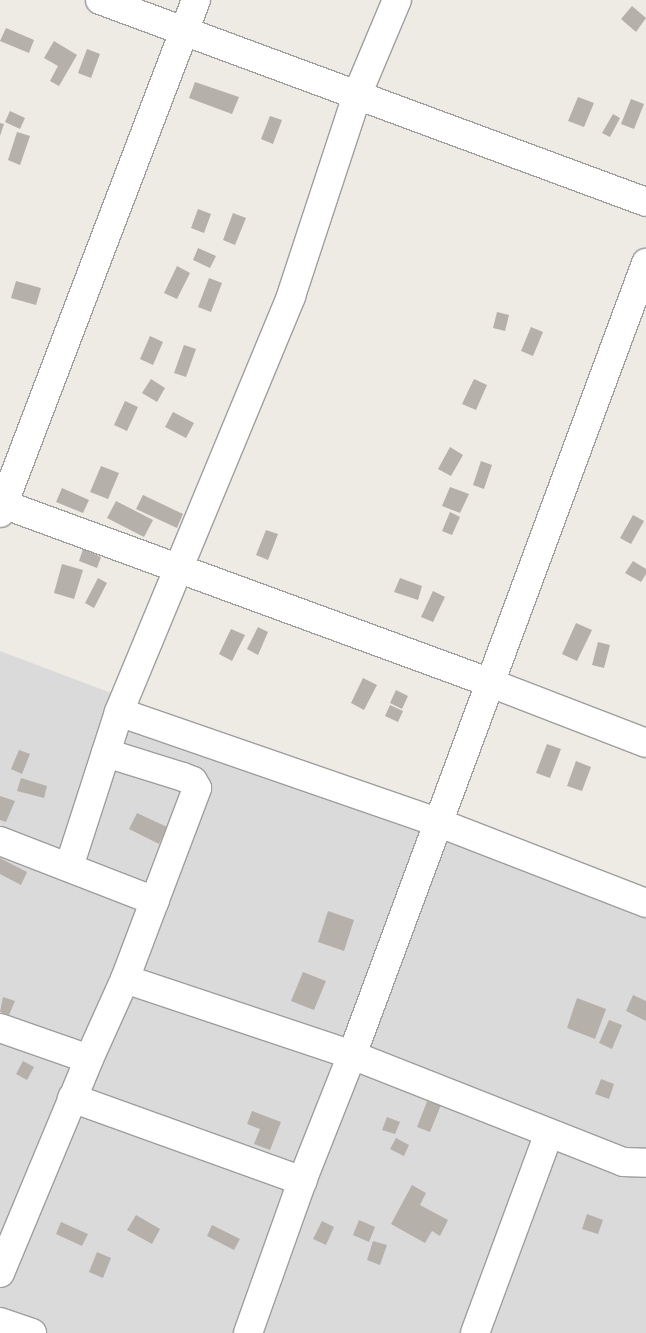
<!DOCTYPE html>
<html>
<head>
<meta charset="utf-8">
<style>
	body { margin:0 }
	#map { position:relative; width:646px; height:1333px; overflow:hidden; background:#edebe4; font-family:"Work Sans",sans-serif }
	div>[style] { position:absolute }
	.residential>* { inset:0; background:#dbdada }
	.building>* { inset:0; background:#b6b0aa }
	.roads { filter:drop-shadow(1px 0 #9e9e9e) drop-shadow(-1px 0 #9e9e9e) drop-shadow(0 1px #9e9e9e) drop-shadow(0 -1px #9e9e9e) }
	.minor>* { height:28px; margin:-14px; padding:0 14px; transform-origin:14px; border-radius:14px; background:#fff }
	span { translate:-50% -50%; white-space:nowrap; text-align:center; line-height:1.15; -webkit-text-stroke:4.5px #fff; paint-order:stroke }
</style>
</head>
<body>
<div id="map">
	<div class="residential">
		<i style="clip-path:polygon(0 651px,646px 895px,646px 1333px,0 1333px)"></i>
	</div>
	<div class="building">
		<i style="clip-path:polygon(632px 6px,646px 18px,636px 32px,621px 19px)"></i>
		<i style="clip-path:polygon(6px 28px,34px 40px,29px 53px,0 41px)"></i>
		<i style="clip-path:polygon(54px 41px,77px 55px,59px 86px,50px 81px,58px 66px,44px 58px)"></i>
		<i style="clip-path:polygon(87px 49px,100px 54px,91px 78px,78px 73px)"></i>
		<i style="clip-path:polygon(195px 82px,239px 97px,232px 114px,189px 98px)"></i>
		<i style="clip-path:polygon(578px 97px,594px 103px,584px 127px,568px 121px)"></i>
		<i style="clip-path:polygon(631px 99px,644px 104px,634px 129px,621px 124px)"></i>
		<i style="clip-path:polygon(10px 111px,25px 118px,20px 129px,5px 122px)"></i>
		<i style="clip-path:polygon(613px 114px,620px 118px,610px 137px,602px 133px)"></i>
		<i style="clip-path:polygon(270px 116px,282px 120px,273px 144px,261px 139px)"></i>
		<i style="clip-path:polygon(0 123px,4px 124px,0 136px)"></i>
		<i style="clip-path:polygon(17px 132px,30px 136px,20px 165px,8px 160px)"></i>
		<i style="clip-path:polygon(198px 209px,211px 214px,204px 233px,191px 228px)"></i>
		<i style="clip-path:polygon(233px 213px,246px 218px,235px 245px,223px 240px)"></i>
		<i style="clip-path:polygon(198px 248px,216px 256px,210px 268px,193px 260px)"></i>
		<i style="clip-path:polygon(177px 266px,190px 273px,177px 299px,164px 293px)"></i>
		<i style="clip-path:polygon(209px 278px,222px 283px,211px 312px,198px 307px)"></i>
		<i style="clip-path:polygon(16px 281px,41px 288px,36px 305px,11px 298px)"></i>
		<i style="clip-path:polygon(497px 312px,509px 315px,505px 331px,493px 328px)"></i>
		<i style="clip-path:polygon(531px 327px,543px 332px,533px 356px,521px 351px)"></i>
		<i style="clip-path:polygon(150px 336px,163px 342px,153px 365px,140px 359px)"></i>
		<i style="clip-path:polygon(184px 345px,196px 349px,186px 377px,174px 373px)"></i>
		<i style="clip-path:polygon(151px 379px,165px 388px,157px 402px,142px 393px)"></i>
		<i style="clip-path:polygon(474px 379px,487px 385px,476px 410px,462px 404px)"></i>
		<i style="clip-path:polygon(125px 401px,138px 407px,127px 431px,114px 425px)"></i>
		<i style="clip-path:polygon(173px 412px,194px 423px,186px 438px,165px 427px)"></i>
		<i style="clip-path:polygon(450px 447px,463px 455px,451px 476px,438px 469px)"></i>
		<i style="clip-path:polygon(481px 461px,492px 465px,484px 489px,473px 485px)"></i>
		<i style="clip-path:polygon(101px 466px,119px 473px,108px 499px,90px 492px)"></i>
		<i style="clip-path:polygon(450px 487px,469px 494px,460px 513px,442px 506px)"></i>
		<i style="clip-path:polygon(62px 488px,89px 500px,83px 513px,56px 502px)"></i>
		<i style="clip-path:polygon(143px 495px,183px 514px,177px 528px,136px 509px)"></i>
		<i style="clip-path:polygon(116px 501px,153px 520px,144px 537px,107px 518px)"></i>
		<i style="clip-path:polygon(450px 512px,460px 517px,452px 535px,442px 531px)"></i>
		<i style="clip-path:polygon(633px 515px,644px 521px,631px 544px,620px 538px)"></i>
		<i style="clip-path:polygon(266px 530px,278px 534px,268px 560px,256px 555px)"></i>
		<i style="clip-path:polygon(83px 549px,101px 557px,97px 568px,79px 561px)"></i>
		<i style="clip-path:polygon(633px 561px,646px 569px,646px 574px,641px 582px,625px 573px)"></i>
		<i style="clip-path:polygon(62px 564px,83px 570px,74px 599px,54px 593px)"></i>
		<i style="clip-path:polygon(98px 578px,107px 583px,94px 608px,85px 603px)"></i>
		<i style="clip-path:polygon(400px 578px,422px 586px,418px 600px,394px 592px)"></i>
		<i style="clip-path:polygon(433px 591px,445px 597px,433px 622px,421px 617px)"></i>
		<i style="clip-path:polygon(576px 623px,592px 630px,577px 661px,562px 654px)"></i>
		<i style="clip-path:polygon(258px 627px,268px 632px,258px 655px,247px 649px)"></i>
		<i style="clip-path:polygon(231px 629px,245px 635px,232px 661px,219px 654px)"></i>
		<i style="clip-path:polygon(598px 642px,610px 645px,604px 668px,592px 665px)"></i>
		<i style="clip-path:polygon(363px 678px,377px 685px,364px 710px,351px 703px)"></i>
		<i style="clip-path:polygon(396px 690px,408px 696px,402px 709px,390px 703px)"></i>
		<i style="clip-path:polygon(390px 705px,403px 711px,398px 722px,385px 716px)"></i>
		<i style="clip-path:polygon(547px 744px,561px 749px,550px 778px,536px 773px)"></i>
		<i style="clip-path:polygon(19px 750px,30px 754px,22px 774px,11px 769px)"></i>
		<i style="clip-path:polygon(576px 761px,591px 767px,582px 791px,567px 786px)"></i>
		<i style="clip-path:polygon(21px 778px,47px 786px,44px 798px,17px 791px)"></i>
		<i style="clip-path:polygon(0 796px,15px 801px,6px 822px,0 820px)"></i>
		<i style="clip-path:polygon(137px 813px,167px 827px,159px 844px,129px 829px)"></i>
		<i style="clip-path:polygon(0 858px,27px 872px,21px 885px,0 874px)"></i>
		<i style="clip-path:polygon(328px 911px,354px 920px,344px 951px,318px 942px)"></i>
		<i style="clip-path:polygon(303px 972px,326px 981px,314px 1010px,291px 1001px)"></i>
		<i style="clip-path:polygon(633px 995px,646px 1001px,646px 1021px,626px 1011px)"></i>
		<i style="clip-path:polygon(3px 997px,15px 1001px,9px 1015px,0 1012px)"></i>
		<i style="clip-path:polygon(577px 998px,606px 1009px,595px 1039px,567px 1028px)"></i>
		<i style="clip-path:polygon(609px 1020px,622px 1025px,612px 1049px,599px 1043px)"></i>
		<i style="clip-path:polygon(23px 1061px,34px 1067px,27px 1080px,16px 1074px)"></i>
		<i style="clip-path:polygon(601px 1079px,614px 1084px,609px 1099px,595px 1094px)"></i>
		<i style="clip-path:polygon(430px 1094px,443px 1100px,430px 1132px,417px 1127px)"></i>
		<i style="clip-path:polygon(252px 1111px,281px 1122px,270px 1150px,254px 1144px,260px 1129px,247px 1124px)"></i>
		<i style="clip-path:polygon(387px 1117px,400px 1122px,395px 1134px,382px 1130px)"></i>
		<i style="clip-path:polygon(396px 1138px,409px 1145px,404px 1156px,390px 1149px)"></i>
		<i style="clip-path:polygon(412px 1185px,426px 1193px,420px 1205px,448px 1220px,440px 1236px,432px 1231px,425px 1243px,391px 1224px)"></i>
		<i style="clip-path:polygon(587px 1214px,603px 1220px,598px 1234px,582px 1229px)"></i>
		<i style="clip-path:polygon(136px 1215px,160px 1229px,152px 1244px,127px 1230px)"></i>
		<i style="clip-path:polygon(359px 1220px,375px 1227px,369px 1242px,353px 1235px)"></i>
		<i style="clip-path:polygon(322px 1221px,334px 1227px,326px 1245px,313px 1239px)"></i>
		<i style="clip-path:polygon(61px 1222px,88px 1234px,82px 1246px,56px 1234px)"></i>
		<i style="clip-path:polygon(212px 1225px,240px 1239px,234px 1250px,207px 1236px)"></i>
		<i style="clip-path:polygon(373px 1241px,387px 1245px,380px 1265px,367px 1260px)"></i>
		<i style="clip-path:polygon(97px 1252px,111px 1258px,103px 1278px,89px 1272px)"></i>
	</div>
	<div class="roads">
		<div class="minor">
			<i style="left:100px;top:0;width:582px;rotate:20.3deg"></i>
			<i style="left:0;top:503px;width:520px;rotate:20.14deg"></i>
			<i style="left:488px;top:682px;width:169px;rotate:21.1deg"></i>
			<i style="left:0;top:513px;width:549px;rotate:-69.09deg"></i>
			<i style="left:119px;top:712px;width:336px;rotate:19.1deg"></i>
			<i style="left:437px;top:822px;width:224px;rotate:21.2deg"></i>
			<i style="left:0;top:841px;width:166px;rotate:21.2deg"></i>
			<i style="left:69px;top:867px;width:163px;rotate:-72.1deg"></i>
			<i style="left:119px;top:712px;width:450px;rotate:-67.5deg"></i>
			<i style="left:291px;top:296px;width:212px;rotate:-71.8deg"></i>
			<i style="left:357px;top:95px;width:103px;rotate:-67.2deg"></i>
			<i style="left:125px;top:979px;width:239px;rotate:18.5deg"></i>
			<i style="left:352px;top:1055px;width:291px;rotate:21.5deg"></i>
			<i style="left:623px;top:1162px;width:23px;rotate:2deg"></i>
			<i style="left:0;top:1028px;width:94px;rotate:19.2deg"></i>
			<i style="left:72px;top:1098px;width:245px;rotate:19.8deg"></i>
			<i style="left:0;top:1273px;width:232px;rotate:-67.4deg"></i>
			<i style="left:89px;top:1059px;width:88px;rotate:-65.8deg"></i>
			<i style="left:125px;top:979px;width:204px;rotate:-69.3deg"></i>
			<i style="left:197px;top:788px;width:8px;rotate:-120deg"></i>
			<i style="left:193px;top:781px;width:11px;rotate:-158deg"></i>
			<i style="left:183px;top:777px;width:81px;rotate:-162.7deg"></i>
			<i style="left:0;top:1322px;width:34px;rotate:19deg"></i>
			<i style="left:248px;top:1333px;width:161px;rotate:-70.4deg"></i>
			<i style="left:302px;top:1181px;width:136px;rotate:-68.4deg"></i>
			<i style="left:352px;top:1055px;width:845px;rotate:-69.63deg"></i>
			<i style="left:475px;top:1333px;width:213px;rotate:-69.7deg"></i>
		</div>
	</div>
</div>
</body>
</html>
